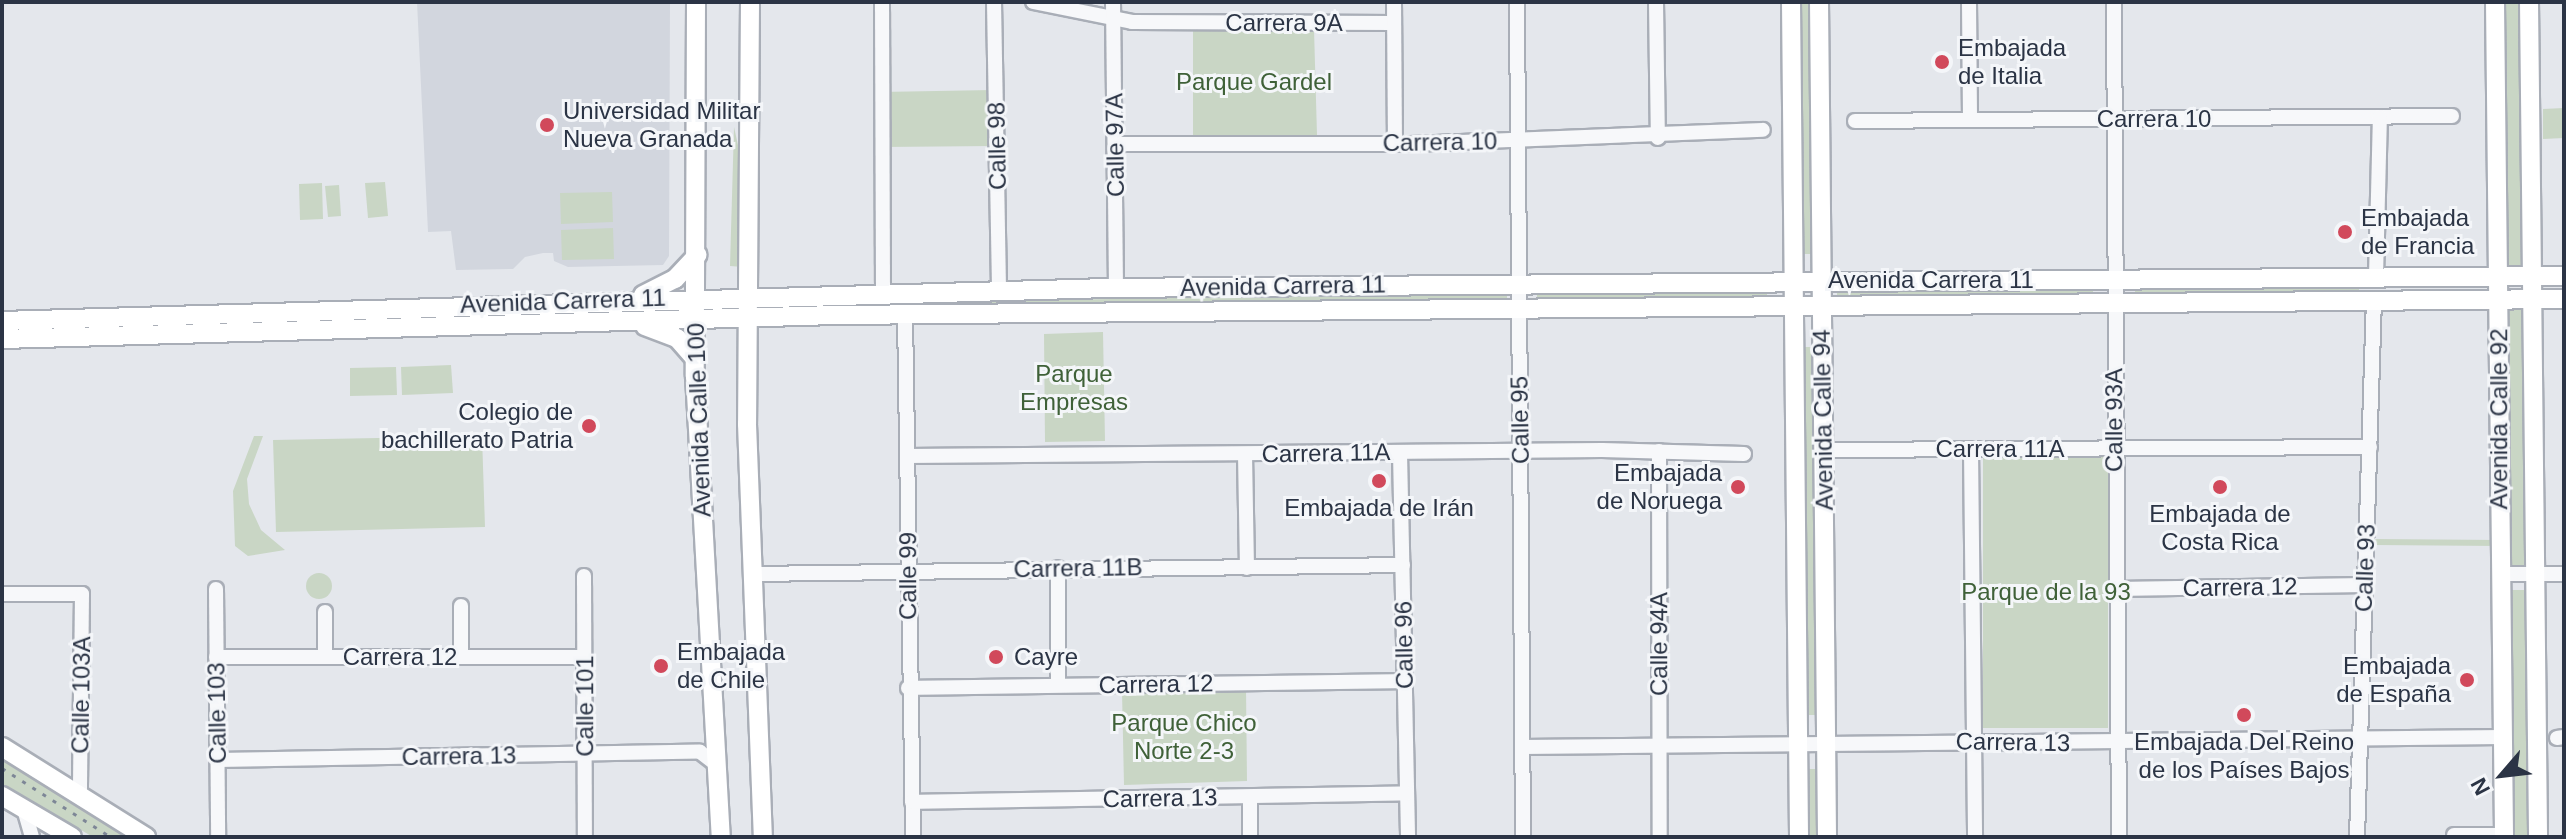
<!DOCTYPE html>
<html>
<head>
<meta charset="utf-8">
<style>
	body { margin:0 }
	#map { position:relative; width:2566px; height:839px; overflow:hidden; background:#e4e7ec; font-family:Arial,sans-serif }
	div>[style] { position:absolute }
	.built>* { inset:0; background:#d2d6de }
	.green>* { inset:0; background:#c9d6c5 }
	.round { border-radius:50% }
	.roads { filter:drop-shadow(2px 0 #a9aeb7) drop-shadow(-2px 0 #a9aeb7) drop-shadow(0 2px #a9aeb7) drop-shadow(0 -2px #a9aeb7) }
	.minor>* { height:14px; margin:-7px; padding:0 7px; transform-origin:7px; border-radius:7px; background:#f7f8fa }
	.major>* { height:18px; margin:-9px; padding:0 9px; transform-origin:9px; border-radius:9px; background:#fff }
	.rail>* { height:3px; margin-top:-1.5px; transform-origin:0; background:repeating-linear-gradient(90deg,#7d8696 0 4px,transparent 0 12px) }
	.dots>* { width:22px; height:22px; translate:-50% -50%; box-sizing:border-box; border:4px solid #f4f6f9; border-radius:50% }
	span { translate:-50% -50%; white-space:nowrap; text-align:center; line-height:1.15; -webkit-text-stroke:6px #f4f6f9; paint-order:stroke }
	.street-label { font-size:24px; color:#2b3445 }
	.poi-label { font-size:24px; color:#2b3445 }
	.left { translate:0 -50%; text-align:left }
	.right { translate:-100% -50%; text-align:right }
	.park-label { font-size:24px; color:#3f6138 }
	.frame { position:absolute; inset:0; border:4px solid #2b3445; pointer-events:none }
	.north { position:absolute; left:2462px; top:735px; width:80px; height:80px; -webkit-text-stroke:6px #f4f6f9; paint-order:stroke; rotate:242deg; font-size:22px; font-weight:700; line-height:32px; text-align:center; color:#2b3445 }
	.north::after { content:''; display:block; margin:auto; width:28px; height:36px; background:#2b3445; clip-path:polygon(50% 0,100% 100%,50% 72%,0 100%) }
</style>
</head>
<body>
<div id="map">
	<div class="built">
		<i style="clip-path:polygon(417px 2px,670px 2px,669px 256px,663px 265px,568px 267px,554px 261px,553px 253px,543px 253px,525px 257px,513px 269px,456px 270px,451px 231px,428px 232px)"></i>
	</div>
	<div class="green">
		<i style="clip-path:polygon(1796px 2px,1813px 2px,1815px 254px,1799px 254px)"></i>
		<i style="clip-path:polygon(2501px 2px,2525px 2px,2527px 267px,2504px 268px)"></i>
		<i style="clip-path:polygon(1193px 29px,1314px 29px,1317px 135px,1193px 135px)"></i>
		<i style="clip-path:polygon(993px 90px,994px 146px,882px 147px,880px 92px)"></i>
		<i style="clip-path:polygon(2564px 108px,2564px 138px,2543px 139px,2543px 109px)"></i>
		<i style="clip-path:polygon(734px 127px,741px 159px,743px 267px,730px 266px)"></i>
		<i style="clip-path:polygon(385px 182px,388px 216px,368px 218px,365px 183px)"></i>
		<i style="clip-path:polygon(322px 183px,323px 219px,300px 220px,299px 184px)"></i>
		<i style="clip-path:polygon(339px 185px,341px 216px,328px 217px,325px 186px)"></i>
		<i style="clip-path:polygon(612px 192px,613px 222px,561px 224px,560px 193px)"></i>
		<i style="clip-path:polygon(613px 228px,614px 259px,562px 260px,561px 230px)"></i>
		<i style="clip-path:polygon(2359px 286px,2359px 296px,2135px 299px,2135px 288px)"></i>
		<i style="clip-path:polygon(1767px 289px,1767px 299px,1537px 302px,1537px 291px)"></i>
		<i style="clip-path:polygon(1837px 289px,2093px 289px,2093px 298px,1837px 299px)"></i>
		<i style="clip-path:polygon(1507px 293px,1507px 302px,775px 313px,775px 304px)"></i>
		<i style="clip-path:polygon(2504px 309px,2527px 309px,2530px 565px,2506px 566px)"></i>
		<i style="clip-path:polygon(1103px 332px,1105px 441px,1045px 442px,1044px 334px)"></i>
		<i style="clip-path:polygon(1802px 347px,1818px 347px,1821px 715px,1804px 715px)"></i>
		<i style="clip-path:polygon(451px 365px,453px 393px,402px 395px,401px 367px)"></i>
		<i style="clip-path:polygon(396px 367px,397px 395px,350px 396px,350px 368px)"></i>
		<i style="clip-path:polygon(254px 436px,263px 436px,247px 479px,249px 504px,261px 530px,285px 550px,248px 556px,235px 546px,233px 491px)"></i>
		<i style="clip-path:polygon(482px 436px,485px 527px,276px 532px,273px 440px)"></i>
		<i style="clip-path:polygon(1983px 457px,2108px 457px,2108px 728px,1983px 728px)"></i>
		<i style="clip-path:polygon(2375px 539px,2499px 540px,2499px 546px,2375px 545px)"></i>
		<i class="round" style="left:306px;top:573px;width:26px;height:26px"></i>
		<i style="clip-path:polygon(2507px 590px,2531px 590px,2534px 837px,2510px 837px)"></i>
		<i style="clip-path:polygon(1246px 688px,1247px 781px,1124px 785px,1122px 691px)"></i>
		<i style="clip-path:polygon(2px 756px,132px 837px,93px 837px,2px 784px)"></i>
		<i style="clip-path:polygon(1805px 769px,1822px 769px,1822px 837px,1805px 837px)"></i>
	</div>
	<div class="roads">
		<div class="minor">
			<i style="left:882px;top:2px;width:290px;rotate:89.8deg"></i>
			<i style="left:994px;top:2px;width:288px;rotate:89deg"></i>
			<i style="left:1033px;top:2px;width:101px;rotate:11.4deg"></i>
			<i style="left:1132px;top:22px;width:261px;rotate:0.2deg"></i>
			<i style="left:1113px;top:2px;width:286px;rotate:89.4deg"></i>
			<i style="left:1394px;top:2px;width:142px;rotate:89.6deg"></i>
			<i style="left:1517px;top:2px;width:835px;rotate:89.59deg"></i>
			<i style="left:1656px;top:2px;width:136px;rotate:89.2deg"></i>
			<i style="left:1969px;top:2px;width:118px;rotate:89.5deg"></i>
			<i style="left:2114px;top:2px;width:835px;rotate:89.66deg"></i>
			<i style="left:1855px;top:121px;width:597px;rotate:-0.48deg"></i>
			<i style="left:1117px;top:144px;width:294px"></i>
			<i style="left:1411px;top:144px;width:352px;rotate:-2.3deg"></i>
			<i style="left:2376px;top:277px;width:160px;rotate:-88.6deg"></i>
			<i style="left:905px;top:314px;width:523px;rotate:89.12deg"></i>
			<i style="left:1971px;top:449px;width:388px;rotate:89.4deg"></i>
			<i style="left:1823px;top:450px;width:547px;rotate:-0.31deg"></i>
			<i style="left:1659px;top:451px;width:386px;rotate:89.9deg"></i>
			<i style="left:1400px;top:453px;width:384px;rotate:88.8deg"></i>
			<i style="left:1245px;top:454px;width:114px;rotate:89deg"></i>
			<i style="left:907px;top:456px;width:695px;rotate:-0.49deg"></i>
			<i style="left:1602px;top:450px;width:142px;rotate:1.6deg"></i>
			<i style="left:1058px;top:568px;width:117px;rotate:90deg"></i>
			<i style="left:753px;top:574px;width:650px;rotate:-0.79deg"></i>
			<i style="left:2501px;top:574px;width:63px"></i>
			<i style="left:584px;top:576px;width:261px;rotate:89.8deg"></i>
			<i style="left:216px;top:589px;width:248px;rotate:89.5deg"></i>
			<i style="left:2116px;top:589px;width:249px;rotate:-0.9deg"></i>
			<i style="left:2px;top:594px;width:80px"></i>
			<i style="left:82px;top:594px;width:201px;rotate:90.6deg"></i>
			<i style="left:461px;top:606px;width:51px;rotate:90deg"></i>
			<i style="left:216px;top:657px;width:368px"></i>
			<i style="left:325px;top:657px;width:45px;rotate:-90deg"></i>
			<i style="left:908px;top:688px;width:496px;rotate:-0.8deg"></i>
			<i style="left:2557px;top:738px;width:7px;rotate:-8deg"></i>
			<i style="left:1522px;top:747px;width:981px;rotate:-0.58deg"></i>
			<i style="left:218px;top:760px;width:482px;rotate:-1deg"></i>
			<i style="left:700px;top:752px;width:20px;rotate:37deg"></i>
			<i style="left:1250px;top:797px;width:40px;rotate:90deg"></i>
			<i style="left:912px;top:802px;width:495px;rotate:-1deg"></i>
			<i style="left:24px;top:809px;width:29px;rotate:74deg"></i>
			<i style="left:2454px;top:835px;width:50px"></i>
			<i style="left:2357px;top:837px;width:538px;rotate:-88.19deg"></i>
		</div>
		<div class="major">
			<i style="left:696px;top:2px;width:374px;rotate:90.2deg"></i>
			<i style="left:695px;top:376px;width:462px;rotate:86.8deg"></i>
			<i style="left:750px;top:2px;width:422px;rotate:90.4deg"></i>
			<i style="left:747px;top:424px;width:413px;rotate:87.8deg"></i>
			<i style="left:1791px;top:2px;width:835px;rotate:89.45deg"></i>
			<i style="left:1819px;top:2px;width:835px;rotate:89.45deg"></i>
			<i style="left:2495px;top:2px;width:835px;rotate:89.38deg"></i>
			<i style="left:2529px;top:2px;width:835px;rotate:89.38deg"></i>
			<i style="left:643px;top:295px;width:36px;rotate:-27deg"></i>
			<i style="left:675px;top:279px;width:33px;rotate:-47deg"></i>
			<i style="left:2px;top:321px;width:1103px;rotate:-1.71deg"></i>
			<i style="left:1105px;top:288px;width:1459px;rotate:-0.47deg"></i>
			<i style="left:645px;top:326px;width:34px;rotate:21deg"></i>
			<i style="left:677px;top:338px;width:28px;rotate:49deg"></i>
			<i style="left:2px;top:339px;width:835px;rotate:-1.65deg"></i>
			<i style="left:837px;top:315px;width:1727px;rotate:-0.53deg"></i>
			<i style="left:2px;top:747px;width:170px;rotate:32deg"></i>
			<i style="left:2px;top:796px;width:81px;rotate:30.4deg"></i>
		</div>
	</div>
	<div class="rail">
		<i style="left:2px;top:768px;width:129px;rotate:32.3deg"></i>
	</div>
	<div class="dots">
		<i style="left:1942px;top:62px;background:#d1495b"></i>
		<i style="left:547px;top:125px;background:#d1495b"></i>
		<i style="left:2345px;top:232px;background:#d1495b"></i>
		<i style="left:589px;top:426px;background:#d1495b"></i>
		<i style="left:1379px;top:481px;background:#d1495b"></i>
		<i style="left:1738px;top:487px;background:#d1495b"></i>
		<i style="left:2220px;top:487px;background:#d1495b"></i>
		<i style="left:996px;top:657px;background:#d1495b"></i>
		<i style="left:661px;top:666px;background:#d1495b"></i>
		<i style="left:2467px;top:680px;background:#d1495b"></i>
		<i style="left:2244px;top:715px;background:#d1495b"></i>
	</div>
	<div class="street-label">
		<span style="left:1284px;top:23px">Carrera 9A</span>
		<span style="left:2154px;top:119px">Carrera 10</span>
		<span style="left:1440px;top:142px;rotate:-1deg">Carrera 10</span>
		<span style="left:1115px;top:145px;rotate:-91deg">Calle 97A</span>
		<span style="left:997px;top:146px;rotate:-91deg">Calle 98</span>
		<span style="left:1931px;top:280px">Avenida Carrera 11</span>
		<span style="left:1283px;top:286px;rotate:-1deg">Avenida Carrera 11</span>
		<span style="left:563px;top:301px;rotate:-2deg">Avenida Carrera 11</span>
		<span style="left:2499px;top:419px;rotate:-90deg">Avenida Calle 92</span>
		<span style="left:699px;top:420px;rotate:-92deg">Avenida Calle 100</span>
		<span style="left:1520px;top:420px;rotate:-91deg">Calle 95</span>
		<span style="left:1823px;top:420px;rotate:-91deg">Avenida Calle 94</span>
		<span style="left:2114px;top:420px;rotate:-90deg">Calle 93A</span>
		<span style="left:2000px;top:449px">Carrera 11A</span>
		<span style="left:1326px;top:453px;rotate:-1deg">Carrera 11A</span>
		<span style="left:1078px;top:568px;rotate:-1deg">Carrera 11B</span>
		<span style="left:2365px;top:568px;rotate:-88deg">Calle 93</span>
		<span style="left:908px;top:576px;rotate:-90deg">Calle 99</span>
		<span style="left:2240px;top:587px;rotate:-1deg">Carrera 12</span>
		<span style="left:1659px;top:644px;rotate:-90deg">Calle 94A</span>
		<span style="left:1404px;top:645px;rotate:-91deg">Calle 96</span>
		<span style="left:400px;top:657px">Carrera 12</span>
		<span style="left:1156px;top:684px;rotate:-1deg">Carrera 12</span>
		<span style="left:81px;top:695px;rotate:-89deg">Calle 103A</span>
		<span style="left:585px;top:706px;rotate:-90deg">Calle 101</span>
		<span style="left:217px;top:713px;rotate:-91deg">Calle 103</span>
		<span style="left:2013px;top:742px;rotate:1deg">Carrera 13</span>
		<span style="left:459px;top:756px;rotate:-1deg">Carrera 13</span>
		<span style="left:1160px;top:798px;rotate:-1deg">Carrera 13</span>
	</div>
	<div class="poi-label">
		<span class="left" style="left:1958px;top:62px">Embajada<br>de Italia</span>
		<span class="left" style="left:563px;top:125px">Universidad Militar<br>Nueva Granada</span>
		<span class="left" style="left:2361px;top:232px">Embajada<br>de Francia</span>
		<span class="right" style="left:573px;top:426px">Colegio de<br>bachillerato Patria</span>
		<span class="right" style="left:1722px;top:487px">Embajada<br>de Noruega</span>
		<span style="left:1379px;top:508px">Embajada de Irán</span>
		<span style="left:2220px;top:528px">Embajada de<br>Costa Rica</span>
		<span class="left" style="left:677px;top:666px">Embajada<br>de Chile</span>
		<span class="left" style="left:1014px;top:657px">Cayre</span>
		<span class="right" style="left:2451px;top:680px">Embajada<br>de España</span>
		<span style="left:2244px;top:756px">Embajada Del Reino<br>de los Países Bajos</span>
	</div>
	<div class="park-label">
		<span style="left:1254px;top:82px">Parque Gardel</span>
		<span style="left:1074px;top:388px">Parque<br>Empresas</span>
		<span style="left:2046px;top:592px">Parque de la 93</span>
		<span style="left:1184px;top:737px">Parque Chico<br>Norte 2-3</span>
	</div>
	<div class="frame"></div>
	<div class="north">N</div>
</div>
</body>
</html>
